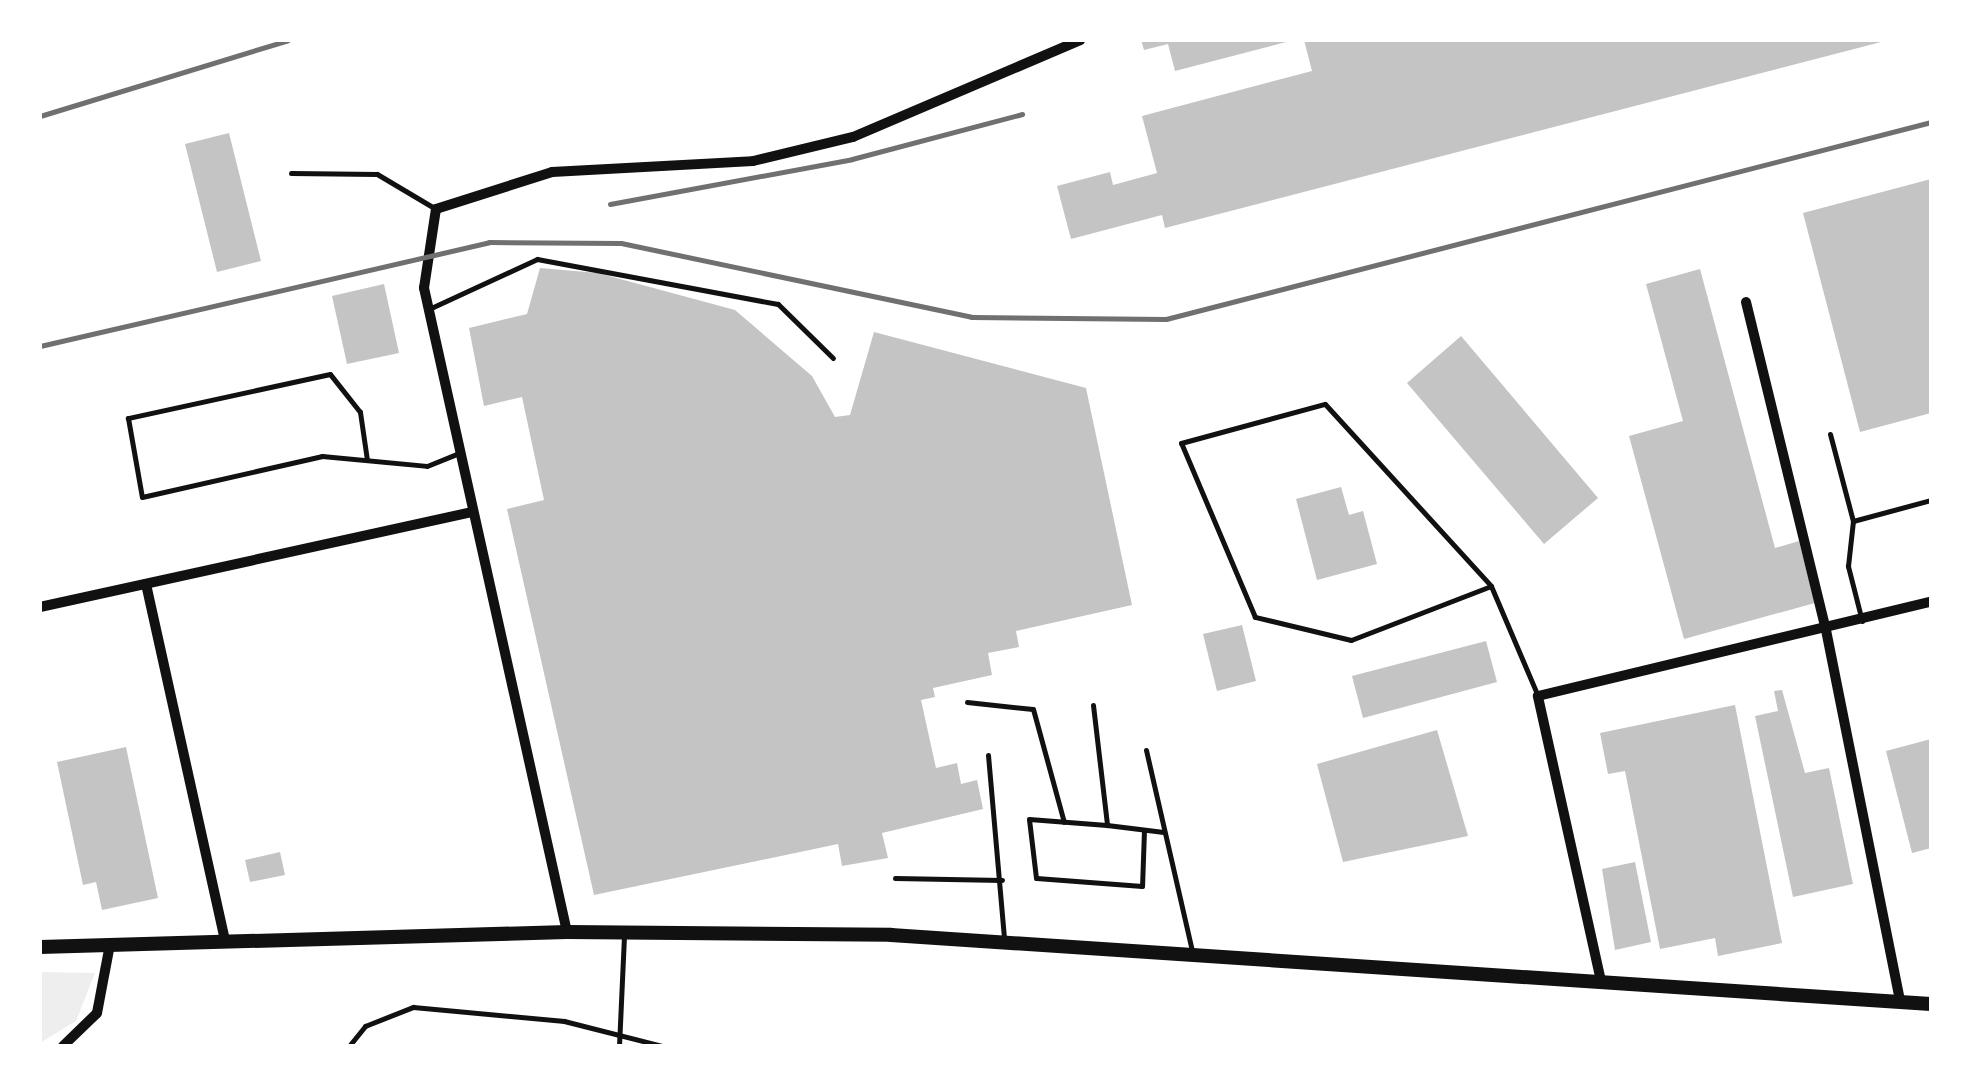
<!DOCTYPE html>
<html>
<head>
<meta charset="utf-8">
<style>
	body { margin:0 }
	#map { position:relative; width:1971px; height:1086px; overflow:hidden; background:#fff; font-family:"Public Sans",sans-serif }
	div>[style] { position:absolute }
	.green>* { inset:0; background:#eee }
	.building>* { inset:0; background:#c4c4c4 }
	.service>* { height:5px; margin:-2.5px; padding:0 2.5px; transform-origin:2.5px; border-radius:2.5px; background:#111 }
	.minor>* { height:10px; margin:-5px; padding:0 5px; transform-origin:5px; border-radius:5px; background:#111 }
	.secondary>* { height:14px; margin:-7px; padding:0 7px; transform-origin:7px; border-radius:7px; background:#111 }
	.rail>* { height:5px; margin:-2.5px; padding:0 2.5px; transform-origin:2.5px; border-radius:2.5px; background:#707070 }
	span { translate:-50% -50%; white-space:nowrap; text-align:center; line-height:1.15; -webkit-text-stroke:10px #fff; paint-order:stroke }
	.frame { position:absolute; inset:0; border:42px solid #fff; pointer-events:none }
</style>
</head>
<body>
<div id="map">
	<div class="green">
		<i style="clip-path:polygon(40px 972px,95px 973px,76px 1021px,40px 1043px)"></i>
	</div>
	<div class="building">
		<i style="clip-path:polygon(1141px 40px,1290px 40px,1290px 41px,1175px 71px,1168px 44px,1144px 50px)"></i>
		<i style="clip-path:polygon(1304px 40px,1884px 40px,1885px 41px,1165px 228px,1162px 215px,1071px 239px,1057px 186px,1110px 172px,1113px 185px,1157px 173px,1142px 116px,1312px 71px)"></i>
		<i style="clip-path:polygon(229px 133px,261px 261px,217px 272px,185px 144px)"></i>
		<i style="clip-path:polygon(1931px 179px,1931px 413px,1860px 432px,1803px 213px)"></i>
		<i style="clip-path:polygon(540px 268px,598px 273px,735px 310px,812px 376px,835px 417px,850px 415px,874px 332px,1086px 388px,1132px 605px,1016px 631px,1019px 647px,988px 653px,992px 675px,933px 688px,935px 697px,921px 700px,936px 768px,957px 763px,961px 784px,977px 780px,983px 809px,882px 833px,888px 858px,842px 866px,838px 844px,594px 895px,507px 509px,544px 500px,522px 397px,484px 406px,469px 328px,527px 314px)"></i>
		<i style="clip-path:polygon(1700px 269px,1775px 548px,1799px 541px,1815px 603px,1684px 639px,1629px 436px,1683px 421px,1646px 284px)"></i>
		<i style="clip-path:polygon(384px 284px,399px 353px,347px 364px,332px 296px)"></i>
		<i style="clip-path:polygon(1461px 336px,1598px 498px,1544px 544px,1407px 383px)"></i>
		<i style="clip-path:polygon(1341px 487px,1349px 515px,1363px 511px,1377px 564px,1317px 580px,1296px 499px)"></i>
		<i style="clip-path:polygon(1242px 625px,1256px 681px,1217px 691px,1203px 634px)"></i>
		<i style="clip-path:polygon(1486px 641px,1497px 682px,1363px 718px,1352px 676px)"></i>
		<i style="clip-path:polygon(1782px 690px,1805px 773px,1829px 768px,1853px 884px,1793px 897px,1755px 716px,1778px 711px,1774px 691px)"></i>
		<i style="clip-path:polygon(1735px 705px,1782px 943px,1718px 956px,1715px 938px,1660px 949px,1625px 771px,1608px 774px,1600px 733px)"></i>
		<i style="clip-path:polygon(1437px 730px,1468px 836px,1343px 862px,1317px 764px)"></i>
		<i style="clip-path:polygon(1931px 739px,1931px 848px,1912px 853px,1886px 751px)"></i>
		<i style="clip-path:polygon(126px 747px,158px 898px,102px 910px,96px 882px,83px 885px,57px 762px)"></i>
		<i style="clip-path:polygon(280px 852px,285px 875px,250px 882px,245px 860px)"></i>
		<i style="clip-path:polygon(1635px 862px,1651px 942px,1615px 950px,1602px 869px)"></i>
	</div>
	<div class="service">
		<i style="left:291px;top:173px;width:86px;rotate:0.7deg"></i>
		<i style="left:377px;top:174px;width:69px;rotate:30.7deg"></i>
		<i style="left:431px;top:308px;width:117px;rotate:-24.8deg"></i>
		<i style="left:537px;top:259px;width:245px;rotate:10.6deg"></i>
		<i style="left:778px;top:304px;width:77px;rotate:44.5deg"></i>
		<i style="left:1830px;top:434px;width:90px;rotate:75.2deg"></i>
		<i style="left:367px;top:460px;width:49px;rotate:-98.3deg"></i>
		<i style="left:360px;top:412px;width:48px;rotate:-128.3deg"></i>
		<i style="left:330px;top:374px;width:207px;rotate:167.7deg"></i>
		<i style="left:128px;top:418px;width:80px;rotate:80deg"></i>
		<i style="left:142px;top:497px;width:185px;rotate:-12.8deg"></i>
		<i style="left:322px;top:456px;width:105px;rotate:5.4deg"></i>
		<i style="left:427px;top:466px;width:35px;rotate:-22deg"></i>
		<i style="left:1491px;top:586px;width:150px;rotate:158.9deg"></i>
		<i style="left:1351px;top:640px;width:99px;rotate:-166.5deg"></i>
		<i style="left:1255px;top:617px;width:189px;rotate:-113deg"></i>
		<i style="left:1181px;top:443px;width:149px;rotate:-15.2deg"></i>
		<i style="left:1325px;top:404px;width:246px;rotate:47.6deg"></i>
		<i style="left:1491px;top:586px;width:120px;rotate:66.9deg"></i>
		<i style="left:1862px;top:621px;width:57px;rotate:-104.3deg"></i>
		<i style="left:1848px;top:566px;width:45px;rotate:-83.7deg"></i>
		<i style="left:1853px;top:521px;width:81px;rotate:-15.1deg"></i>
		<i style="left:967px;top:702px;width:66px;rotate:6.1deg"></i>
		<i style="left:1033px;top:709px;width:117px;rotate:74.7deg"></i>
		<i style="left:1093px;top:705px;width:121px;rotate:83.3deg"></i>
		<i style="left:1146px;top:750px;width:206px;rotate:77.1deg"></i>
		<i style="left:988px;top:755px;width:184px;rotate:85deg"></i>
		<i style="left:1144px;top:830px;width:56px;rotate:92deg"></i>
		<i style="left:1142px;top:886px;width:106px;rotate:-175.7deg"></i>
		<i style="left:1036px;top:878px;width:59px;rotate:-96.8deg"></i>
		<i style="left:1029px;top:819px;width:78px;rotate:4.4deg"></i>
		<i style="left:1107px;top:825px;width:57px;rotate:7deg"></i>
		<i style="left:895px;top:878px;width:107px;rotate:1.1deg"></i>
		<i style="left:349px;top:1046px;width:26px;rotate:-51deg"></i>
		<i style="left:365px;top:1026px;width:52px;rotate:-21.6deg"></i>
		<i style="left:413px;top:1007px;width:152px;rotate:5.3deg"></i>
		<i style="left:564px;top:1021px;width:101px;rotate:14.3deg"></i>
		<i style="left:619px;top:1046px;width:112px;rotate:-87.4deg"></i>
	</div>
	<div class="minor">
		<i style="left:1746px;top:302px;width:338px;rotate:76.3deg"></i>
		<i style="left:1826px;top:630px;width:379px;rotate:78.7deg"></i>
		<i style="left:146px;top:584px;width:364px;rotate:77.5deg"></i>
		<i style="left:40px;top:607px;width:443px;rotate:-12.4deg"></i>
		<i style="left:567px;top:932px;width:660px;rotate:-102.52deg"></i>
		<i style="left:424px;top:288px;width:80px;rotate:-81.4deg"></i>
		<i style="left:436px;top:209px;width:122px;rotate:-17.7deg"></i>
		<i style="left:552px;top:172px;width:201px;rotate:-3.1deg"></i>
		<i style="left:753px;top:161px;width:103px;rotate:-13.5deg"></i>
		<i style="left:853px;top:137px;width:247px;rotate:-23.1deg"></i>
		<i style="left:1601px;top:981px;width:292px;rotate:-102.5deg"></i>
		<i style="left:1538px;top:696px;width:404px;rotate:-13.5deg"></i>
		<i style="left:63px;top:1046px;width:47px;rotate:-44.1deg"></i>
		<i style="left:97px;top:1013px;width:70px;rotate:-79.3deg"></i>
	</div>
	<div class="secondary">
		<i style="left:40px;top:947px;width:527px;rotate:-1.63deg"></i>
		<i style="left:567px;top:932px;width:324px;rotate:0.5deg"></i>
		<i style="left:891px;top:935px;width:1042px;rotate:3.8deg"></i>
	</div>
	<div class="rail">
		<i style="left:40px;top:116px;width:259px;rotate:-17deg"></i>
		<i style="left:610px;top:204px;width:246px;rotate:-10.5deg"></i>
		<i style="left:852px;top:159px;width:176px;rotate:-14.8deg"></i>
		<i style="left:40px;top:346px;width:461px;rotate:-13deg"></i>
		<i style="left:489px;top:242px;width:132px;rotate:0.4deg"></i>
		<i style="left:621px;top:243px;width:358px;rotate:11.9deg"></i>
		<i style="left:971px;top:317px;width:195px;rotate:0.6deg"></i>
		<i style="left:1166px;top:319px;width:790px;rotate:-14.44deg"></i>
	</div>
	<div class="frame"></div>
</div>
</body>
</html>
